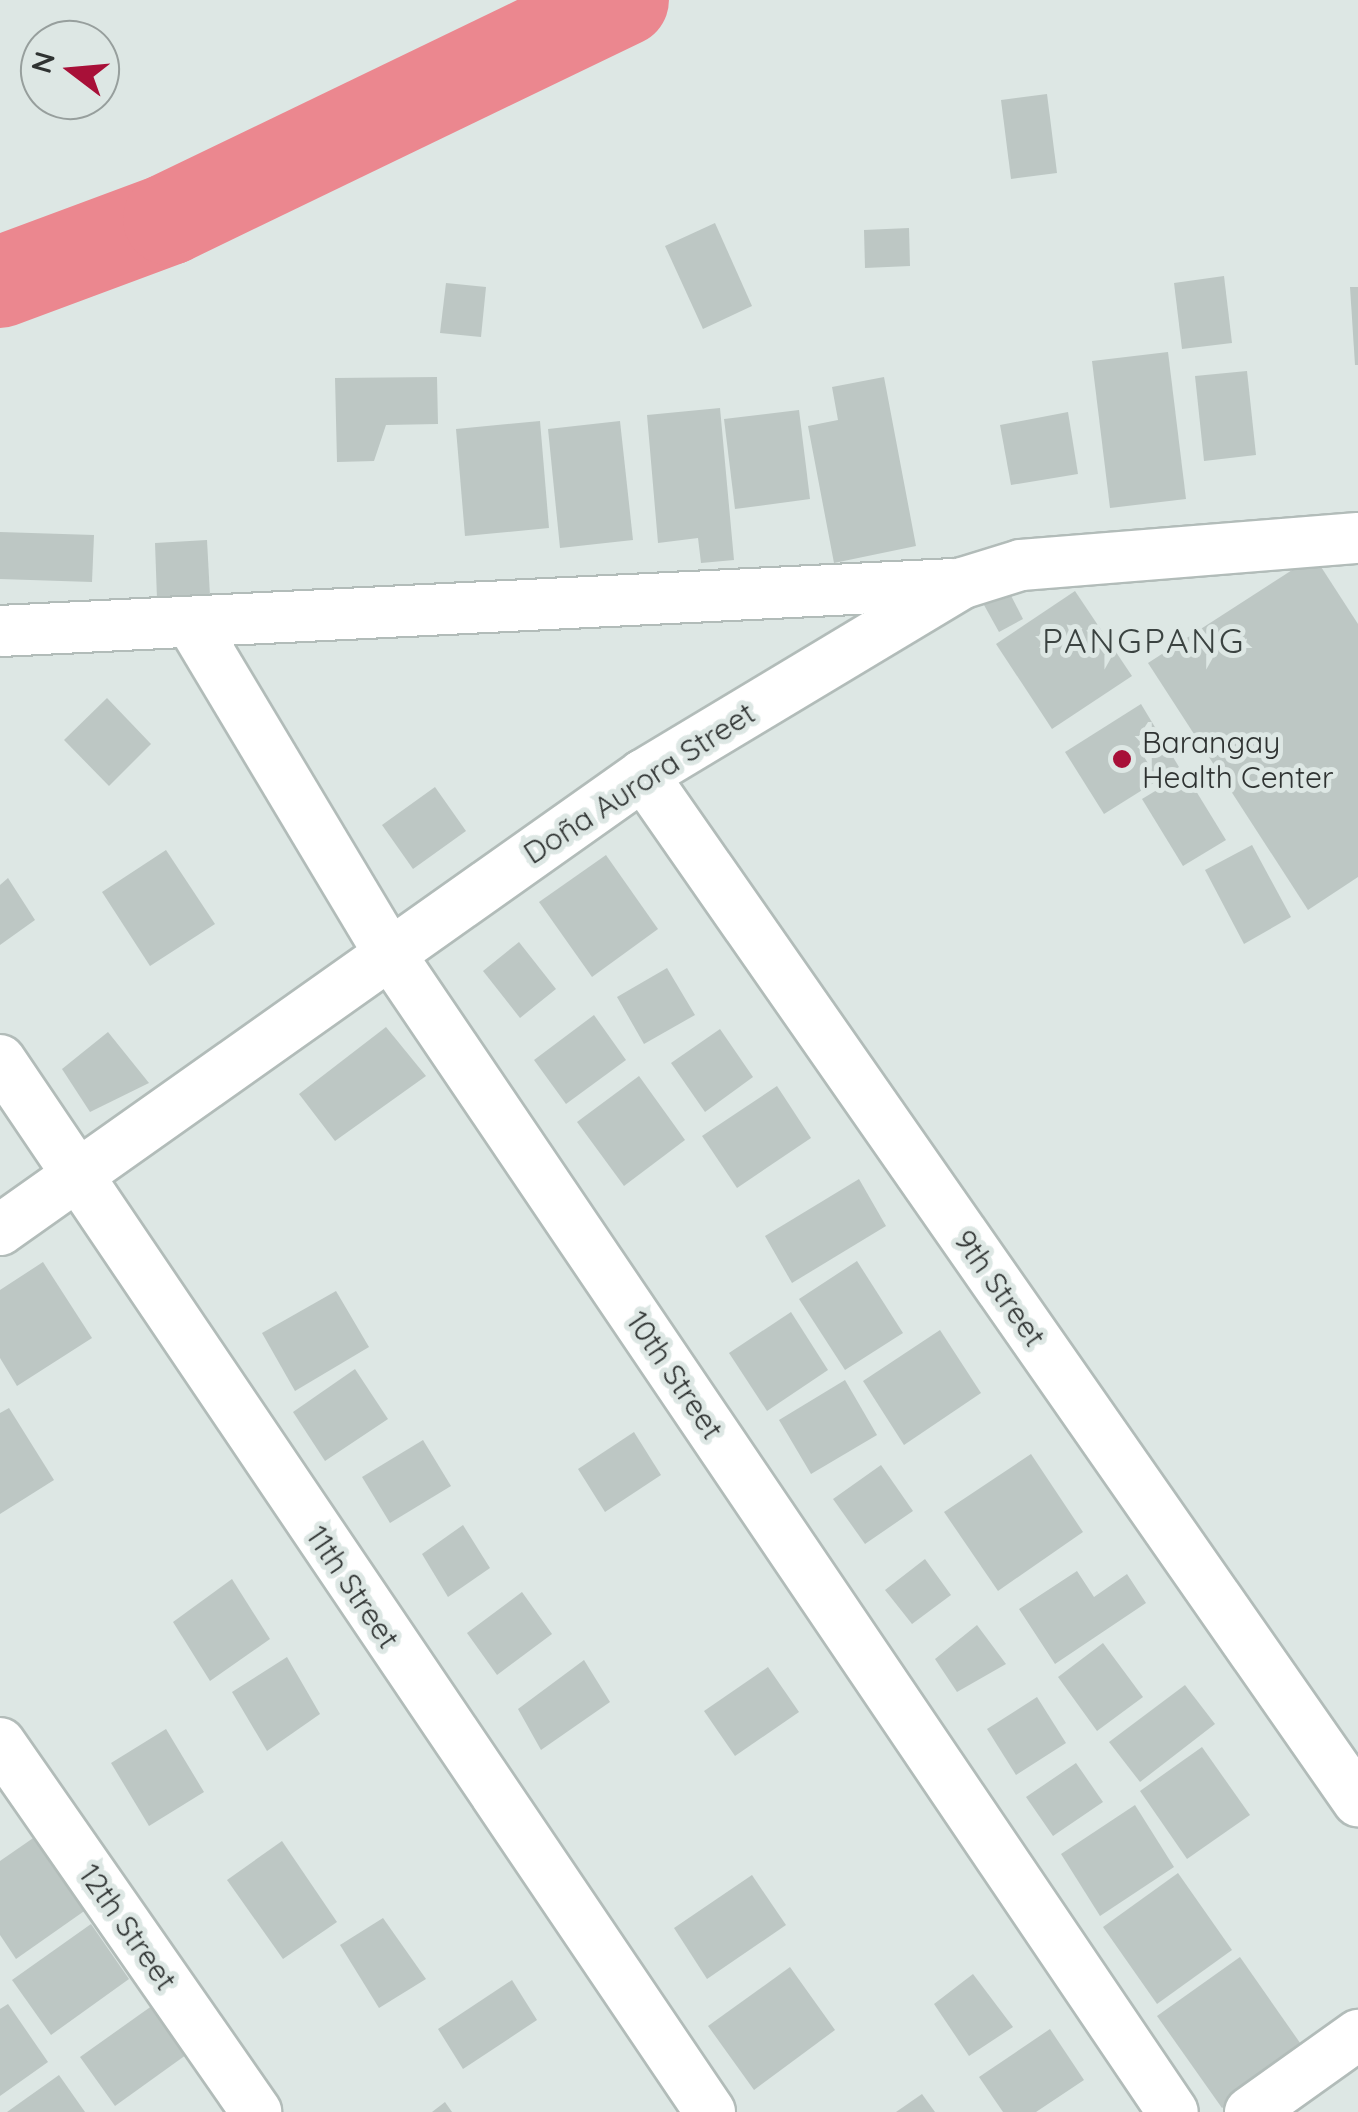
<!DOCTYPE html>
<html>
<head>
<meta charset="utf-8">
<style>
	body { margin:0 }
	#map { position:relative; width:1358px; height:2112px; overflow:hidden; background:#dde7e4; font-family:Quicksand,sans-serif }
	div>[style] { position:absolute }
	.river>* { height:92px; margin:-46px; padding:0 46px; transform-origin:46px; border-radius:46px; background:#eb878f }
	.building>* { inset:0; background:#bdc7c4 }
	.roads { filter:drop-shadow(2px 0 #b2bcb9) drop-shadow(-2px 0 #b2bcb9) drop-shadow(0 2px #b2bcb9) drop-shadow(0 -2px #b2bcb9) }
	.minor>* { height:50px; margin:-25px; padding:0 25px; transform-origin:25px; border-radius:25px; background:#fff }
	.dots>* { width:28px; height:28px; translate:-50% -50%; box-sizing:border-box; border:5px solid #dde7e4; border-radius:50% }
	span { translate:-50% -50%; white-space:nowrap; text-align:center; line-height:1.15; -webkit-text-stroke:10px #dde7e4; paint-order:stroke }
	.poi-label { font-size:30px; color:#2f3332 }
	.left { translate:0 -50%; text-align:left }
	.street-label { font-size:30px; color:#2f3332 }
	.quarter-label { font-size:35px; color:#3b4341; letter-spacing:2.5px }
	.north { position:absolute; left:20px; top:20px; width:100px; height:100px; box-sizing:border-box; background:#dde7e4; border:2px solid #979f9d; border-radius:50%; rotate:286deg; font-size:28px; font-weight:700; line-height:40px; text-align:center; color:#2f3332 }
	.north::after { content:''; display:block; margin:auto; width:35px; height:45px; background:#a81038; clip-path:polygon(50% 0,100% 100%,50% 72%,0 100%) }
</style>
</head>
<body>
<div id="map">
	<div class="river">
		<i style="left:0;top:282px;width:180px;rotate:-20.4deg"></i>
		<i style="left:169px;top:219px;width:504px;rotate:-25.75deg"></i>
	</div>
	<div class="building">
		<i style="clip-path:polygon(1047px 94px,1057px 173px,1011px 179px,1001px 100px)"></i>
		<i style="clip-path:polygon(715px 223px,752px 306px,703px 329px,665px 246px)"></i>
		<i style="clip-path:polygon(909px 228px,910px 266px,865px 268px,864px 230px)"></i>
		<i style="clip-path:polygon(1224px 276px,1232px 343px,1182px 349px,1174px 283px)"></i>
		<i style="clip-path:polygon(446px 283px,486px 287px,481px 337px,440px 333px)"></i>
		<i style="clip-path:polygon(1350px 287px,1358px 287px,1358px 365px,1355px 365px)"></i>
		<i style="clip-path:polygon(1168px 352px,1186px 499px,1110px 508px,1092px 361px)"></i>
		<i style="clip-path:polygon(1247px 371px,1256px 455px,1204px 461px,1195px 376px)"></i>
		<i style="clip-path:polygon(437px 377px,438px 424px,386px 425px,374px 461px,337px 462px,335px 378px)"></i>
		<i style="clip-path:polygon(884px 377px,916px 546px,834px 563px,808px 426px,838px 420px,832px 387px)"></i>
		<i style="clip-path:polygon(720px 408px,734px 560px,701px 563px,698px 538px,658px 543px,647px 415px)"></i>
		<i style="clip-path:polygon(799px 410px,810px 499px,735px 509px,724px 419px)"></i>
		<i style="clip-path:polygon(1068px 412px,1078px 474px,1011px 485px,1000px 425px)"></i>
		<i style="clip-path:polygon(540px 421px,549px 528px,465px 536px,456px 429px)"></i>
		<i style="clip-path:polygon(620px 421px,633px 540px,560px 548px,548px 429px)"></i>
		<i style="clip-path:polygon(0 532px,94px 535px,92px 582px,0 579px)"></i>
		<i style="clip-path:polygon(207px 540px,210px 596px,157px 599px,155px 543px)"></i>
		<i style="clip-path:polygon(1314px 556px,1358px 624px,1358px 877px,1308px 910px,1148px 663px)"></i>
		<i style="clip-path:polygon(1004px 582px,1023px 619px,999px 632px,979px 596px)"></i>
		<i style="clip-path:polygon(1075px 591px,1132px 676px,1052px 729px,996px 644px)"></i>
		<i style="clip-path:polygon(107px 698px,151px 744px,109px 786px,64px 740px)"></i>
		<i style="clip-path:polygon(1141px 704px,1179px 767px,1104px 814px,1065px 752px)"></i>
		<i style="clip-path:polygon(1185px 773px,1226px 840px,1183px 866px,1142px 799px)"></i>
		<i style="clip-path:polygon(435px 787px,466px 831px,413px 869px,382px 825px)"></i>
		<i style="clip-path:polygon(1252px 845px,1291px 917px,1244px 944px,1205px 870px)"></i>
		<i style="clip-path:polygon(166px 850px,215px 924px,150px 966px,102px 892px)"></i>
		<i style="clip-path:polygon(606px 855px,658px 929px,592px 977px,539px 902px)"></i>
		<i style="clip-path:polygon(8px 878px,35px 920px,0 945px,0 885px)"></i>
		<i style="clip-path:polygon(519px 942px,556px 989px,520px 1018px,483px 971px)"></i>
		<i style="clip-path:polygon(667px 968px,695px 1015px,644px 1044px,617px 997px)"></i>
		<i style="clip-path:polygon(594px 1015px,626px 1060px,566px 1104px,534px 1060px)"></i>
		<i style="clip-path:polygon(386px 1027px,426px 1076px,335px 1141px,299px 1094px)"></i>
		<i style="clip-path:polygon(720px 1029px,753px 1077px,705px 1112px,671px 1063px)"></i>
		<i style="clip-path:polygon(108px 1032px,149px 1083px,90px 1112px,62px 1069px)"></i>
		<i style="clip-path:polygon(639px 1076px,685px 1140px,624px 1186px,577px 1122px)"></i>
		<i style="clip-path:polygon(777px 1086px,811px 1138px,737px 1188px,702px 1136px)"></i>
		<i style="clip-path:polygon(859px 1179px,886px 1226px,792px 1283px,765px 1236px)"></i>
		<i style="clip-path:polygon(857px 1261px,903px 1333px,845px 1370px,799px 1299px)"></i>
		<i style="clip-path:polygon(43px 1262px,92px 1338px,17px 1386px,0 1358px,0 1290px)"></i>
		<i style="clip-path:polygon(336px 1291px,369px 1347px,295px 1391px,262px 1333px)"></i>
		<i style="clip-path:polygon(791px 1312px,828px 1370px,767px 1411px,729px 1353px)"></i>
		<i style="clip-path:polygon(940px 1330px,981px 1393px,904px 1445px,863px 1381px)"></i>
		<i style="clip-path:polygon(355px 1369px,388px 1419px,325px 1461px,293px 1412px)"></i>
		<i style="clip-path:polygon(845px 1380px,877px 1435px,811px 1474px,779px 1420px)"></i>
		<i style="clip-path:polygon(9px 1408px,54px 1480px,0 1514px,0 1413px)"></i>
		<i style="clip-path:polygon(634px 1432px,661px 1475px,605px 1512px,578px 1469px)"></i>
		<i style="clip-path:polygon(423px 1440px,451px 1486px,390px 1523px,362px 1477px)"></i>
		<i style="clip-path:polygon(1031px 1454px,1083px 1532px,998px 1591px,944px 1512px)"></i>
		<i style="clip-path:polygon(881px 1465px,913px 1511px,865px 1544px,833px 1499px)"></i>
		<i style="clip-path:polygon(463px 1525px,490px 1568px,448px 1597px,422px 1554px)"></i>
		<i style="clip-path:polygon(925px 1559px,951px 1595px,912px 1624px,885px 1590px)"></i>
		<i style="clip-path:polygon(1077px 1571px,1094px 1597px,1127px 1574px,1146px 1603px,1055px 1664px,1019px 1609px)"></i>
		<i style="clip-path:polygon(232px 1579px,270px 1639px,210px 1681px,173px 1622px)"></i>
		<i style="clip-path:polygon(522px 1592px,552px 1634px,497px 1675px,467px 1633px)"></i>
		<i style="clip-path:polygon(977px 1625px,1006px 1664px,957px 1692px,935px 1659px)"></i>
		<i style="clip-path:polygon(1103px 1643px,1143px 1697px,1097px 1731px,1058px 1677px)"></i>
		<i style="clip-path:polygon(287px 1657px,320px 1714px,267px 1751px,232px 1692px)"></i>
		<i style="clip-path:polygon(584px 1660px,610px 1702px,541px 1750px,518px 1709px)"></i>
		<i style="clip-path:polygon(768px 1667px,799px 1712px,735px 1756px,704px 1711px)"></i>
		<i style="clip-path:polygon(1185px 1685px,1215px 1724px,1140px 1782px,1109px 1742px)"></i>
		<i style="clip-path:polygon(1037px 1697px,1066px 1743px,1016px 1775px,987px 1729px)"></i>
		<i style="clip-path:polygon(166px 1729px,204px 1792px,149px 1826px,111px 1763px)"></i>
		<i style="clip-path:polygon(1202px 1747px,1250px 1815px,1187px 1859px,1140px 1791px)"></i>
		<i style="clip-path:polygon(1076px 1763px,1103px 1802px,1053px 1836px,1026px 1797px)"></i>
		<i style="clip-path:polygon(1135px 1805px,1174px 1867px,1100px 1916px,1061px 1854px)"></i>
		<i style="clip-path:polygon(39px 1834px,90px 1907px,16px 1959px,0 1935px,0 1861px)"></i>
		<i style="clip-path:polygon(282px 1841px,337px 1922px,283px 1959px,227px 1880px)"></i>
		<i style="clip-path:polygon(1178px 1873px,1232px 1950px,1157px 2004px,1103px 1927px)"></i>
		<i style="clip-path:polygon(752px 1875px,786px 1925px,707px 1979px,674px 1928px)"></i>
		<i style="clip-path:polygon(383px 1918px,426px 1979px,379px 2008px,340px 1945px)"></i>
		<i style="clip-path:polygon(91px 1924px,129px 1979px,51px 2035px,12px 1980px)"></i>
		<i style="clip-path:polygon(1240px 1957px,1305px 2050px,1222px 2108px,1157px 2016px)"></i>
		<i style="clip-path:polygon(790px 1967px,835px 2030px,754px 2090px,708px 2026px)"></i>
		<i style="clip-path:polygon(973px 1974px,1013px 2027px,969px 2056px,934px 2004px)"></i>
		<i style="clip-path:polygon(512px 1980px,537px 2020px,463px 2069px,438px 2029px)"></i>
		<i style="clip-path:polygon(170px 1993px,204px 2042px,115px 2106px,80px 2057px)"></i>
		<i style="clip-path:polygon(8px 2004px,48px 2062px,0 2096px,0 2009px)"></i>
		<i style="clip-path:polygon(1050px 2029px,1084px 2080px,1036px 2112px,1003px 2112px,979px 2077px)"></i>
		<i style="clip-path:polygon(59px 2075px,85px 2112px,7px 2112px)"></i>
		<i style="clip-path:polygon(922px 2094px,935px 2112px,896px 2112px)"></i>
		<i style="clip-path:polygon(445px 2102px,452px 2112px,432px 2112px)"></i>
	</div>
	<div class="roads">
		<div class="minor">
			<i style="left:194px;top:627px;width:378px;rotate:59.1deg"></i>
			<i style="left:388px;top:951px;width:1401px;rotate:55.94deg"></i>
			<i style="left:0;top:631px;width:954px;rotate:-2.82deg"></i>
			<i style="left:643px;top:775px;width:1251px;rotate:55.13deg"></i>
			<i style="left:0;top:1060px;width:1269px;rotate:55.98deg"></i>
			<i style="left:0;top:1230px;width:788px;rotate:-35.28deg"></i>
			<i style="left:643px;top:775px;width:373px;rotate:-31deg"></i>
			<i style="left:963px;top:583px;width:61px;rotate:-17.2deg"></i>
			<i style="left:1021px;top:565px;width:338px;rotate:-4.6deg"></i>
			<i style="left:0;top:1743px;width:449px;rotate:55.2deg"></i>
			<i style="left:1250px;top:2112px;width:133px;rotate:-35.5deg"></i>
		</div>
	</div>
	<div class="dots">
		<i style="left:1122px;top:759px;background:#a81038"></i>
	</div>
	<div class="poi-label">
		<span class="left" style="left:1142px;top:759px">Barangay<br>Health Center</span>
	</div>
	<div class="street-label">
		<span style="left:639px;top:783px;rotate:-33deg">Doña Aurora Street</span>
		<span style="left:1000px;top:1288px;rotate:55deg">9th Street</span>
		<span style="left:675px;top:1375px;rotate:56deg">10th Street</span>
		<span style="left:353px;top:1587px;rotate:56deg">11th Street</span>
		<span style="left:128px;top:1927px;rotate:55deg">12th Street</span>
	</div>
	<div class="quarter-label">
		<span style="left:1144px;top:640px">PANGPANG</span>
	</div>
	<div class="north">N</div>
</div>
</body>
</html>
